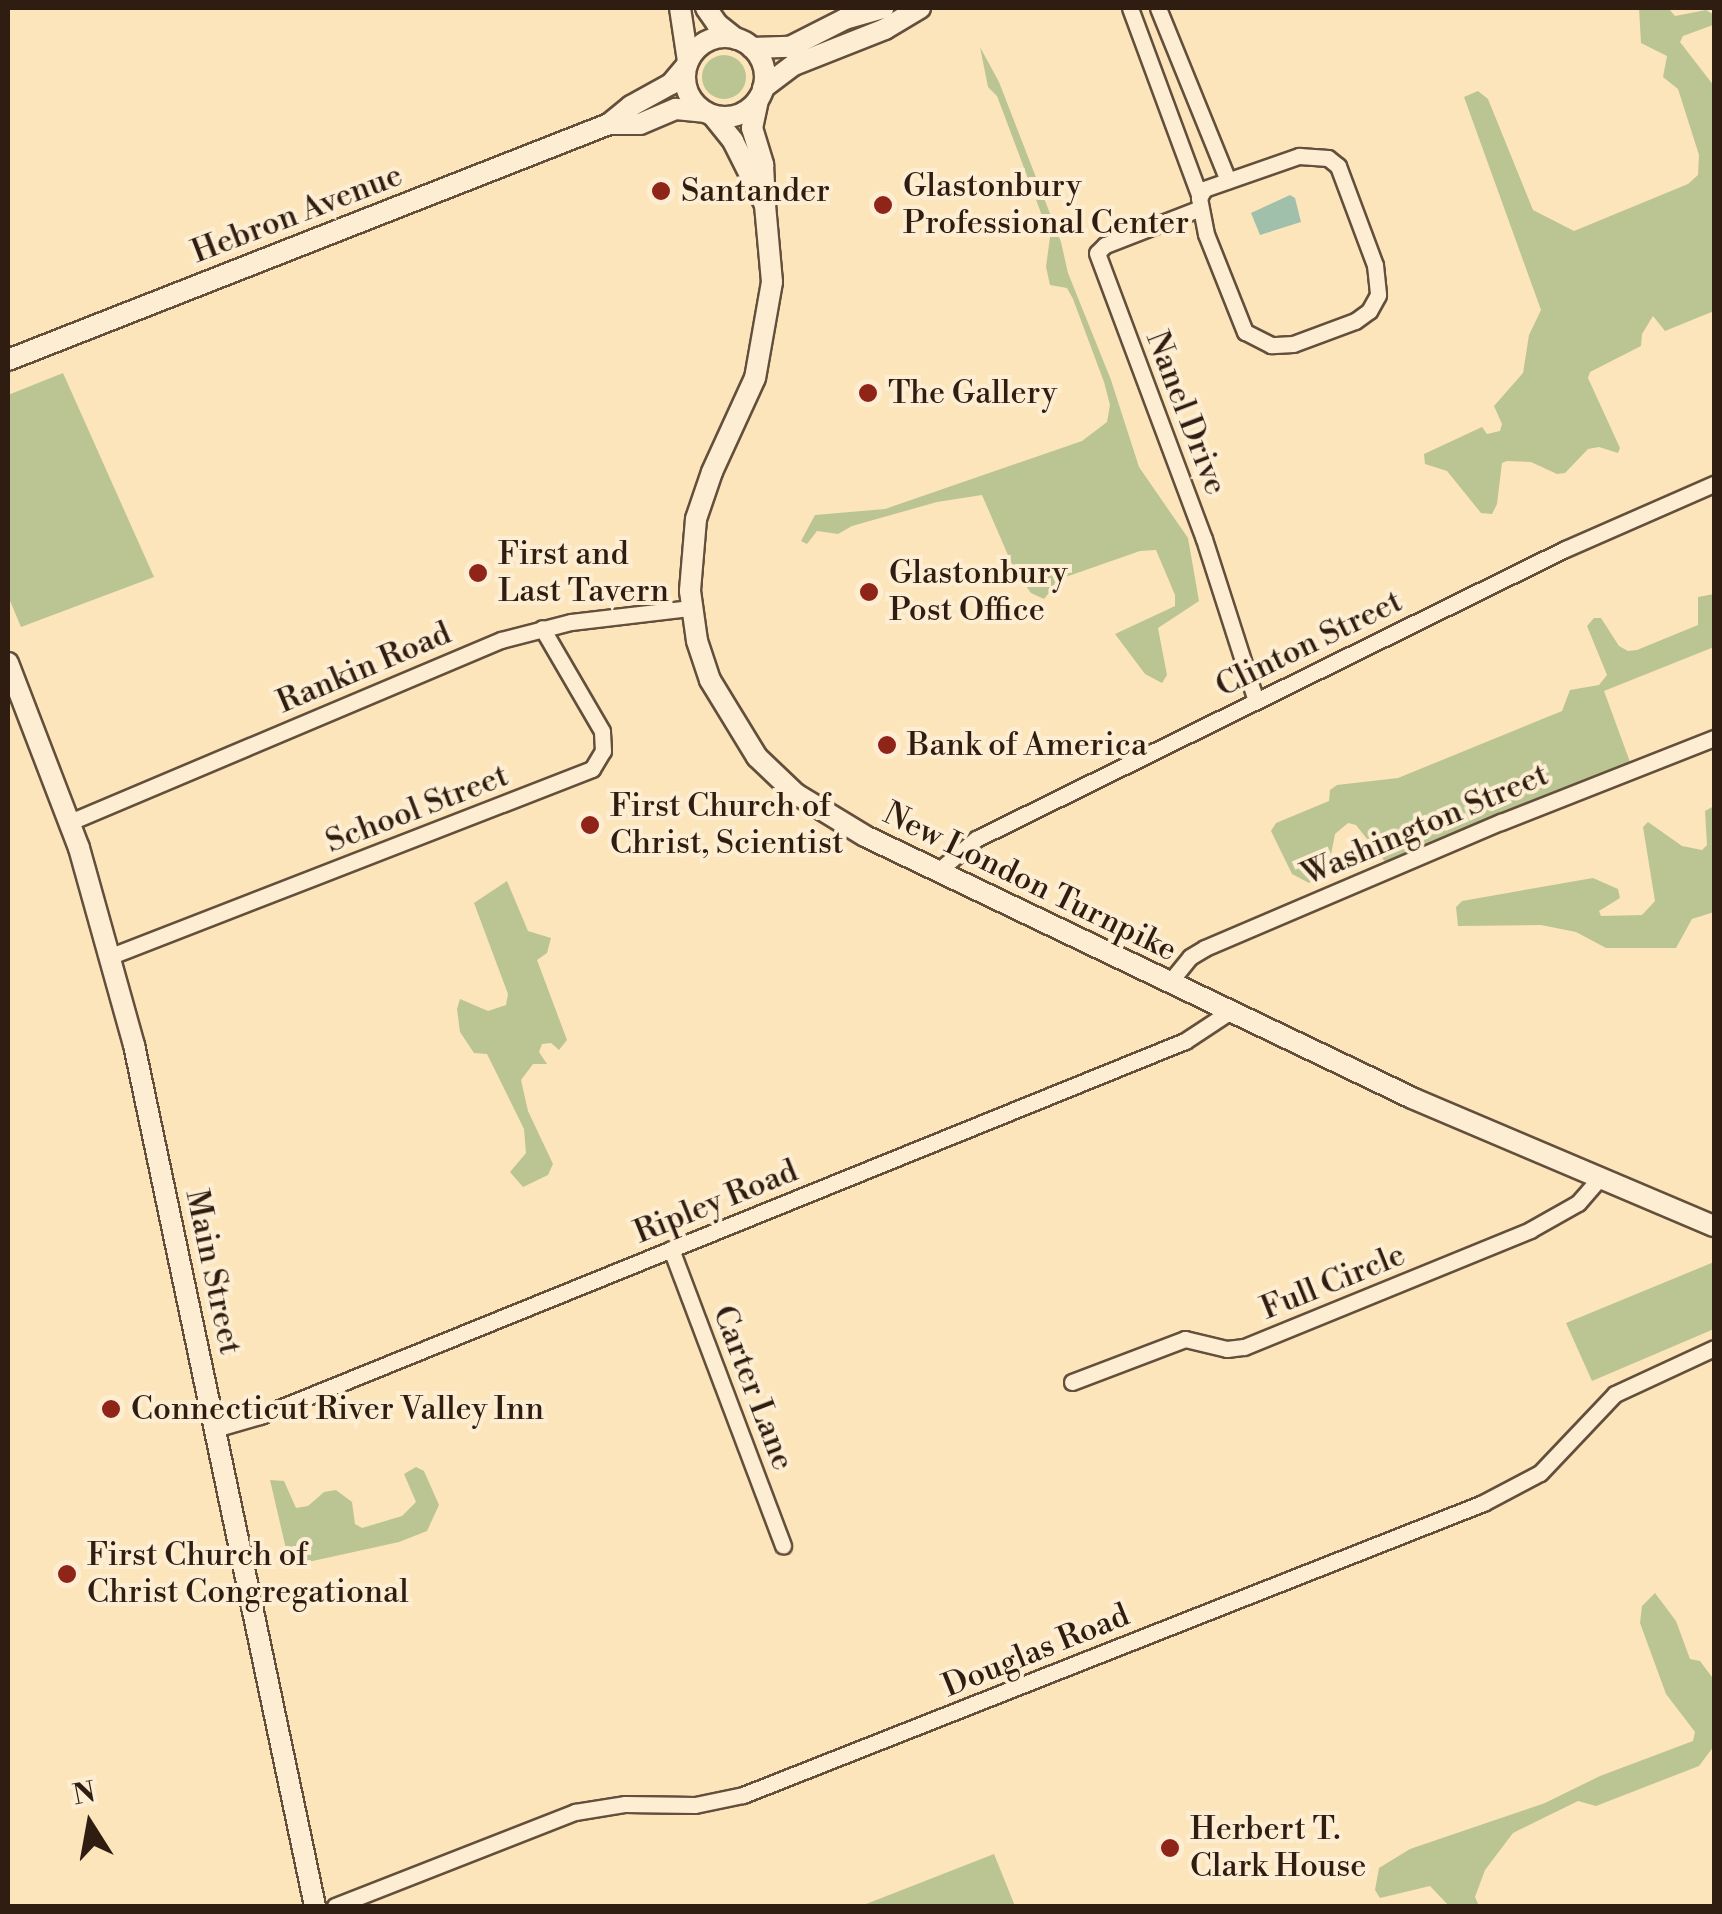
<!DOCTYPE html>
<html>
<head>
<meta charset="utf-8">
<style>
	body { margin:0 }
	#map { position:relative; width:1722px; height:1914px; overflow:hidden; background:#fce5bb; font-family:"Libre Bodoni",serif }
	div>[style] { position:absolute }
	.green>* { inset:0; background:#bbc593 }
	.round { border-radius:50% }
	.water>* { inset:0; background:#a0c0ab }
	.roads { filter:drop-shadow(2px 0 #634f3c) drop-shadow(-2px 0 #634f3c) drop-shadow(0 2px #634f3c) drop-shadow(0 -2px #634f3c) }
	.minor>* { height:15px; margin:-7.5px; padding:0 7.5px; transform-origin:7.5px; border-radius:7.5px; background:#fdeed3 }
	.secondary>* { height:20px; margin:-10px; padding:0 10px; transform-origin:10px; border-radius:10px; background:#fdeed3 }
	.secondary>.ring { margin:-10px; padding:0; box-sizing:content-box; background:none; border:20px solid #fdeed3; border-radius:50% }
	.dots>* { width:28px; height:28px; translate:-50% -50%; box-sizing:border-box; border:5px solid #fdeed3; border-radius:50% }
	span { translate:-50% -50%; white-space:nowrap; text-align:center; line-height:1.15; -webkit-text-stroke:8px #fdeed3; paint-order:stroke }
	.poi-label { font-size:32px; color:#301d11 }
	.left { translate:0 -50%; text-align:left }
	.street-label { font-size:32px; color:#301d11 }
	.frame { position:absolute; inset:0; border:10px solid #301d11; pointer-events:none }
	.north { position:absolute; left:40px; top:1774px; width:100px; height:100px; -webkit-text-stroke:8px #fdeed3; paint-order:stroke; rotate:349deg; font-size:28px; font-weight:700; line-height:40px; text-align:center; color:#301d11 }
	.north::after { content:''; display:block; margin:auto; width:35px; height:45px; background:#301d11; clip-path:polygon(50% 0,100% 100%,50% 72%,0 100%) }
</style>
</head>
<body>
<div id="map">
	<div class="green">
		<i style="clip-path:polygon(1639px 8px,1668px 8px,1675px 16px,1706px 10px,1714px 15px,1713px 25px,1683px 36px,1680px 42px,1714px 86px,1714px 311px,1665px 331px,1653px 316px,1642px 334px,1641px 346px,1590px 372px,1588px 378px,1620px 448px,1618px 453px,1599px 447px,1588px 449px,1565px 473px,1557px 474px,1531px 462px,1507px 461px,1502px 463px,1497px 504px,1492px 514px,1481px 513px,1447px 471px,1425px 464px,1424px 454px,1482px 427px,1487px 434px,1500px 431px,1502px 424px,1494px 406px,1523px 373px,1529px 335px,1541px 310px,1464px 97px,1478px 91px,1488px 99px,1533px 210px,1574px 231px,1688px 184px,1698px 175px,1699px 155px,1678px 89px,1663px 77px,1667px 56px,1641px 43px)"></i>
		<i style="clip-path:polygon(980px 47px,999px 82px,1061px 242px,1068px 273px,1111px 380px,1139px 467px,1188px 538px,1199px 601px,1158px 628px,1167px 675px,1162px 683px,1145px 674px,1115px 634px,1175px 606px,1175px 595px,1156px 550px,1140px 551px,1060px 579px,1044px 599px,1031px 593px,1014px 569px,982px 495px,937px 502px,852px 526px,838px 534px,817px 531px,807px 544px,801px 541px,815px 515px,885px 509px,1082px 441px,1107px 422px,1110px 405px,1104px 382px,1073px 299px,1067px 288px,1050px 285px,1046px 267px,1050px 237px,997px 96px,988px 87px)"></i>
		<i class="round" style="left:702px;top:55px;width:44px;height:44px"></i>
		<i style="clip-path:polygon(63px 373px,154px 577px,21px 627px,8px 596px,8px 395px)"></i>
		<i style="clip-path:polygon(1714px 594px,1714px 647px,1604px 691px,1630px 762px,1386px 863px,1356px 825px,1348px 823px,1335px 834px,1329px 865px,1309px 883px,1292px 874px,1271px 831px,1276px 823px,1329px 801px,1330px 790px,1337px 785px,1398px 778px,1562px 711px,1570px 690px,1599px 685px,1607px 675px,1587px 626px,1594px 618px,1601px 618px,1619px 646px,1628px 651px,1637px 650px,1698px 625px,1698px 597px)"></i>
		<i style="clip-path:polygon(1714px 806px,1714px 912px,1692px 919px,1676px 948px,1606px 948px,1576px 932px,1541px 925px,1458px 926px,1456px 907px,1462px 901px,1593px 878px,1618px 889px,1620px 898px,1599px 911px,1601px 916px,1642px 915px,1655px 901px,1643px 827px,1648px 822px,1682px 846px,1702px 850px,1707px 845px,1705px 811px)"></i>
		<i style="clip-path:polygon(507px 881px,528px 931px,551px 938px,547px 953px,537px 960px,567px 1040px,559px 1050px,551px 1043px,542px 1044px,539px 1052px,547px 1064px,533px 1064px,521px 1080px,528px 1111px,553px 1164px,548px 1175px,523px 1187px,510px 1172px,526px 1153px,524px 1129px,487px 1054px,474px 1053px,460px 1032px,457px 1009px,460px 999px,488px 1011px,506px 1005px,508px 994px,474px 903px)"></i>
		<i style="clip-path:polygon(1714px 1262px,1714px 1329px,1592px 1381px,1566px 1323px)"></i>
		<i style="clip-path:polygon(416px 1467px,424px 1471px,439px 1505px,427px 1531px,399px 1542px,290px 1566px,270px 1480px,284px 1481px,296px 1508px,308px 1506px,324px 1492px,336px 1490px,352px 1502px,355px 1524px,362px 1528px,402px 1516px,416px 1502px,404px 1474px)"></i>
		<i style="clip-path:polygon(1655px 1593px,1676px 1621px,1690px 1659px,1700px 1661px,1712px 1677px,1714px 1746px,1699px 1766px,1596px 1806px,1578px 1801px,1513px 1833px,1485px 1870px,1475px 1897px,1479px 1906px,1449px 1906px,1430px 1886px,1380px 1898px,1375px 1890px,1379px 1868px,1410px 1849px,1545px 1803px,1600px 1776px,1693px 1741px,1695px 1732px,1666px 1694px,1640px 1623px,1642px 1606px)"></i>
		<i style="clip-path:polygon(994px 1854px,1015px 1906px,861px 1906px)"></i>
	</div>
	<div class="water">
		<i style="clip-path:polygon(1290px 195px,1295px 198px,1301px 222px,1260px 235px,1251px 213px)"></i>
	</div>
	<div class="roads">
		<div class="minor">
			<i style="left:1130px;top:8px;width:199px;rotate:69.7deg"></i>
			<i style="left:1158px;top:8px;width:186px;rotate:67.9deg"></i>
			<i style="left:1299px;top:156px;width:29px;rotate:4deg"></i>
			<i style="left:1328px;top:158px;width:13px;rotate:39deg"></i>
			<i style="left:1338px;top:166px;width:106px;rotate:69.5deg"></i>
			<i style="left:1375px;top:265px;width:30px;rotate:84deg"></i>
			<i style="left:1378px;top:295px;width:18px;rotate:119deg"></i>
			<i style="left:1369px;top:311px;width:17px;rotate:144deg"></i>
			<i style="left:1355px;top:321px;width:66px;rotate:159.6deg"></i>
			<i style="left:1293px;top:344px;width:22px;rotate:177deg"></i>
			<i style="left:1271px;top:345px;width:29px;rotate:-153deg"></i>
			<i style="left:1245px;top:332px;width:105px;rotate:-111.7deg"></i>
			<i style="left:1206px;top:234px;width:37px;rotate:-101deg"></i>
			<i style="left:1199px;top:198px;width:10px;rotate:-61deg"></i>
			<i style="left:1204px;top:189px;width:101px;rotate:-19.2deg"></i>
			<i style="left:1198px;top:209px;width:100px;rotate:158.8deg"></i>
			<i style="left:1105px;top:245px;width:11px;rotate:135deg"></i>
			<i style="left:1097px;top:253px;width:305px;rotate:69.5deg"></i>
			<i style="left:1204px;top:539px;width:170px;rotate:72.2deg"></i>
			<i style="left:70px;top:822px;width:468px;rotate:-22.9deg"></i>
			<i style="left:501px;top:640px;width:72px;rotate:-14.4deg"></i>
			<i style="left:571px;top:622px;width:121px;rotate:-6.7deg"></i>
			<i style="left:938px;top:871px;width:50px;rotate:-40.1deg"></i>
			<i style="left:976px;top:839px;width:657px;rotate:-26.21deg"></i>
			<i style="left:1565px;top:549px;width:163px;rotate:-23.6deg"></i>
			<i style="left:111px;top:956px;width:516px;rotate:-21.24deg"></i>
			<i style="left:592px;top:769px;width:21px;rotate:-59deg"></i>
			<i style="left:603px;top:751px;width:20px;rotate:-93deg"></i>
			<i style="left:602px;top:731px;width:119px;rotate:-120.2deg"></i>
			<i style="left:1169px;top:983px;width:33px;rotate:-51deg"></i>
			<i style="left:1190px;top:957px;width:17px;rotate:-31deg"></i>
			<i style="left:1205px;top:948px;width:322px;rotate:-23.1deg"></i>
			<i style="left:1501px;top:822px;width:229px;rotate:-21.5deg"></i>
			<i style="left:671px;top:1249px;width:317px;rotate:69.3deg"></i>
			<i style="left:1072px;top:1382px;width:121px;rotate:-20.8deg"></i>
			<i style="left:1185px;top:1339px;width:43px;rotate:13.4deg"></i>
			<i style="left:1227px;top:1349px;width:17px;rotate:-7deg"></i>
			<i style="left:1244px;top:1347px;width:309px;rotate:-22.2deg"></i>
			<i style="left:1530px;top:1230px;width:55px;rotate:-29.4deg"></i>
			<i style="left:1578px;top:1203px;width:32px;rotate:-49deg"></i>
			<i style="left:215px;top:1429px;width:47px;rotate:-16.1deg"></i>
			<i style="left:260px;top:1416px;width:998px;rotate:-22.07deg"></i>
			<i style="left:1185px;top:1041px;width:53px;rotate:-33.4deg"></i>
			<i style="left:335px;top:1906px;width:258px;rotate:-21.4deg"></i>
			<i style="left:575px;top:1812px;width:51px;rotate:-9.1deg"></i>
			<i style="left:625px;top:1804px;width:70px;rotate:0.8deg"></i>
			<i style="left:695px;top:1805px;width:49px;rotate:-11.8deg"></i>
			<i style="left:743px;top:1795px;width:796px;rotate:-21.53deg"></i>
			<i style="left:1483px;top:1503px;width:64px;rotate:-27.8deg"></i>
			<i style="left:1540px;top:1473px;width:109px;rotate:-46.5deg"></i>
			<i style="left:1615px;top:1394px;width:109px;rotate:-24.9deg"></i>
		</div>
		<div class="secondary">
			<i style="left:680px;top:8px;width:54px;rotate:81.4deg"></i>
			<i style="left:706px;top:8px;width:19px;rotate:55deg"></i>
			<i style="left:717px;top:24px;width:24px;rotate:38deg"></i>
			<i class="ring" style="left:685px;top:37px;width:60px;height:60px"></i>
			<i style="left:752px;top:48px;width:38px;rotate:-2deg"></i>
			<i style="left:790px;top:47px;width:62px;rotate:-27deg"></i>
			<i style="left:845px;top:19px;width:40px;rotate:-16deg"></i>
			<i style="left:763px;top:88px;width:39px;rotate:-37deg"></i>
			<i style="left:794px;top:65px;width:98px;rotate:-21.6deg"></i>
			<i style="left:885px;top:29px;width:41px;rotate:-31deg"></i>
			<i style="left:758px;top:100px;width:29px;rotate:102deg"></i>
			<i style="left:752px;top:128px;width:39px;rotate:73deg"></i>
			<i style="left:763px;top:165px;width:38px;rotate:87deg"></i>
			<i style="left:713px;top:116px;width:32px;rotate:51deg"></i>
			<i style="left:733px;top:141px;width:72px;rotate:63.4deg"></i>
			<i style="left:765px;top:205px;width:77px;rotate:84.8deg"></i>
			<i style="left:772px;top:282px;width:97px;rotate:100deg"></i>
			<i style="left:755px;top:378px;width:103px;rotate:114.6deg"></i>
			<i style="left:712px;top:472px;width:50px;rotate:108.8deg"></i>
			<i style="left:696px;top:519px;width:72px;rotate:94.8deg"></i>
			<i style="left:690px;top:591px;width:50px;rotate:82deg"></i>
			<i style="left:697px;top:641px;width:41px;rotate:71.6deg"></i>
			<i style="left:710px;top:680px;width:90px;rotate:58.6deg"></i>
			<i style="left:757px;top:757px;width:54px;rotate:43.5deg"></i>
			<i style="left:796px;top:794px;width:81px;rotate:31.3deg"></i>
			<i style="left:865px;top:836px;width:607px;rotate:25.59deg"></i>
			<i style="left:1412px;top:1098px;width:328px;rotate:23deg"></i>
			<i style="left:609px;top:124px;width:31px"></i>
			<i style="left:640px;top:124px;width:39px;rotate:-23deg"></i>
			<i style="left:676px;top:109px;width:28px;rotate:6deg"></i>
			<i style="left:8px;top:360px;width:646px;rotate:-21.44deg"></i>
			<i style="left:609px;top:124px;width:28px;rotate:-39deg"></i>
			<i style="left:631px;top:106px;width:46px;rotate:-28.8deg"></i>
			<i style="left:671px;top:84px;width:23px;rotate:-50deg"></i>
			<i style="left:8px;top:663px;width:198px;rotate:69deg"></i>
			<i style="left:79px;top:848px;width:205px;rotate:74.4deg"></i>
			<i style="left:134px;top:1045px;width:880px;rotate:78.13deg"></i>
		</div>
	</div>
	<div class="dots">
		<i style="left:661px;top:191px;background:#8f2418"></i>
		<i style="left:883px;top:205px;background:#8f2418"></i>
		<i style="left:868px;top:393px;background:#8f2418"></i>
		<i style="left:478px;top:573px;background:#8f2418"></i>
		<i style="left:869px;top:592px;background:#8f2418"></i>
		<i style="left:887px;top:745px;background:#8f2418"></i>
		<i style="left:590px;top:825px;background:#8f2418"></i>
		<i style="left:111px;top:1409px;background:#8f2418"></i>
		<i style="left:67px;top:1574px;background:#8f2418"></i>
		<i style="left:1170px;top:1848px;background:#8f2418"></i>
	</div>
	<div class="poi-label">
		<span class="left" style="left:903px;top:205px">Glastonbury<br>Professional Center</span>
		<span class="left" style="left:681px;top:191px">Santander</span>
		<span class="left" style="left:888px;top:393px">The Gallery</span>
		<span class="left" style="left:498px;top:573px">First and<br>Last Tavern</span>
		<span class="left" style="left:889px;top:592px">Glastonbury<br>Post Office</span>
		<span class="left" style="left:907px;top:745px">Bank of America</span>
		<span class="left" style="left:610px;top:825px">First Church of<br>Christ, Scientist</span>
		<span class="left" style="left:131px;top:1409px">Connecticut River Valley Inn</span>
		<span class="left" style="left:87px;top:1574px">First Church of<br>Christ Congregational</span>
		<span class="left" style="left:1190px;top:1848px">Herbert T.<br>Clark House</span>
	</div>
	<div class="street-label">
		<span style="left:297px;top:214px;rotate:-21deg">Hebron Avenue</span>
		<span style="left:1186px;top:413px;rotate:69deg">Nanel Drive</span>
		<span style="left:1309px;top:644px;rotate:-26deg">Clinton Street</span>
		<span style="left:364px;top:668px;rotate:-23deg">Rankin Road</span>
		<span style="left:417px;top:809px;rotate:-21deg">School Street</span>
		<span style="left:1425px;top:825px;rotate:-23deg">Washington Street</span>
		<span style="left:1030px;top:882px;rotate:26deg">New London Turnpike</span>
		<span style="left:716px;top:1202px;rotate:-22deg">Ripley Road</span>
		<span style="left:213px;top:1272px;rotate:78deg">Main Street</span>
		<span style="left:1333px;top:1282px;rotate:-22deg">Full Circle</span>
		<span style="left:753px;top:1388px;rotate:69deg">Carter Lane</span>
		<span style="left:1036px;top:1651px;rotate:-22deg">Douglas Road</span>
	</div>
	<div class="frame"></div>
	<div class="north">N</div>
</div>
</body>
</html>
